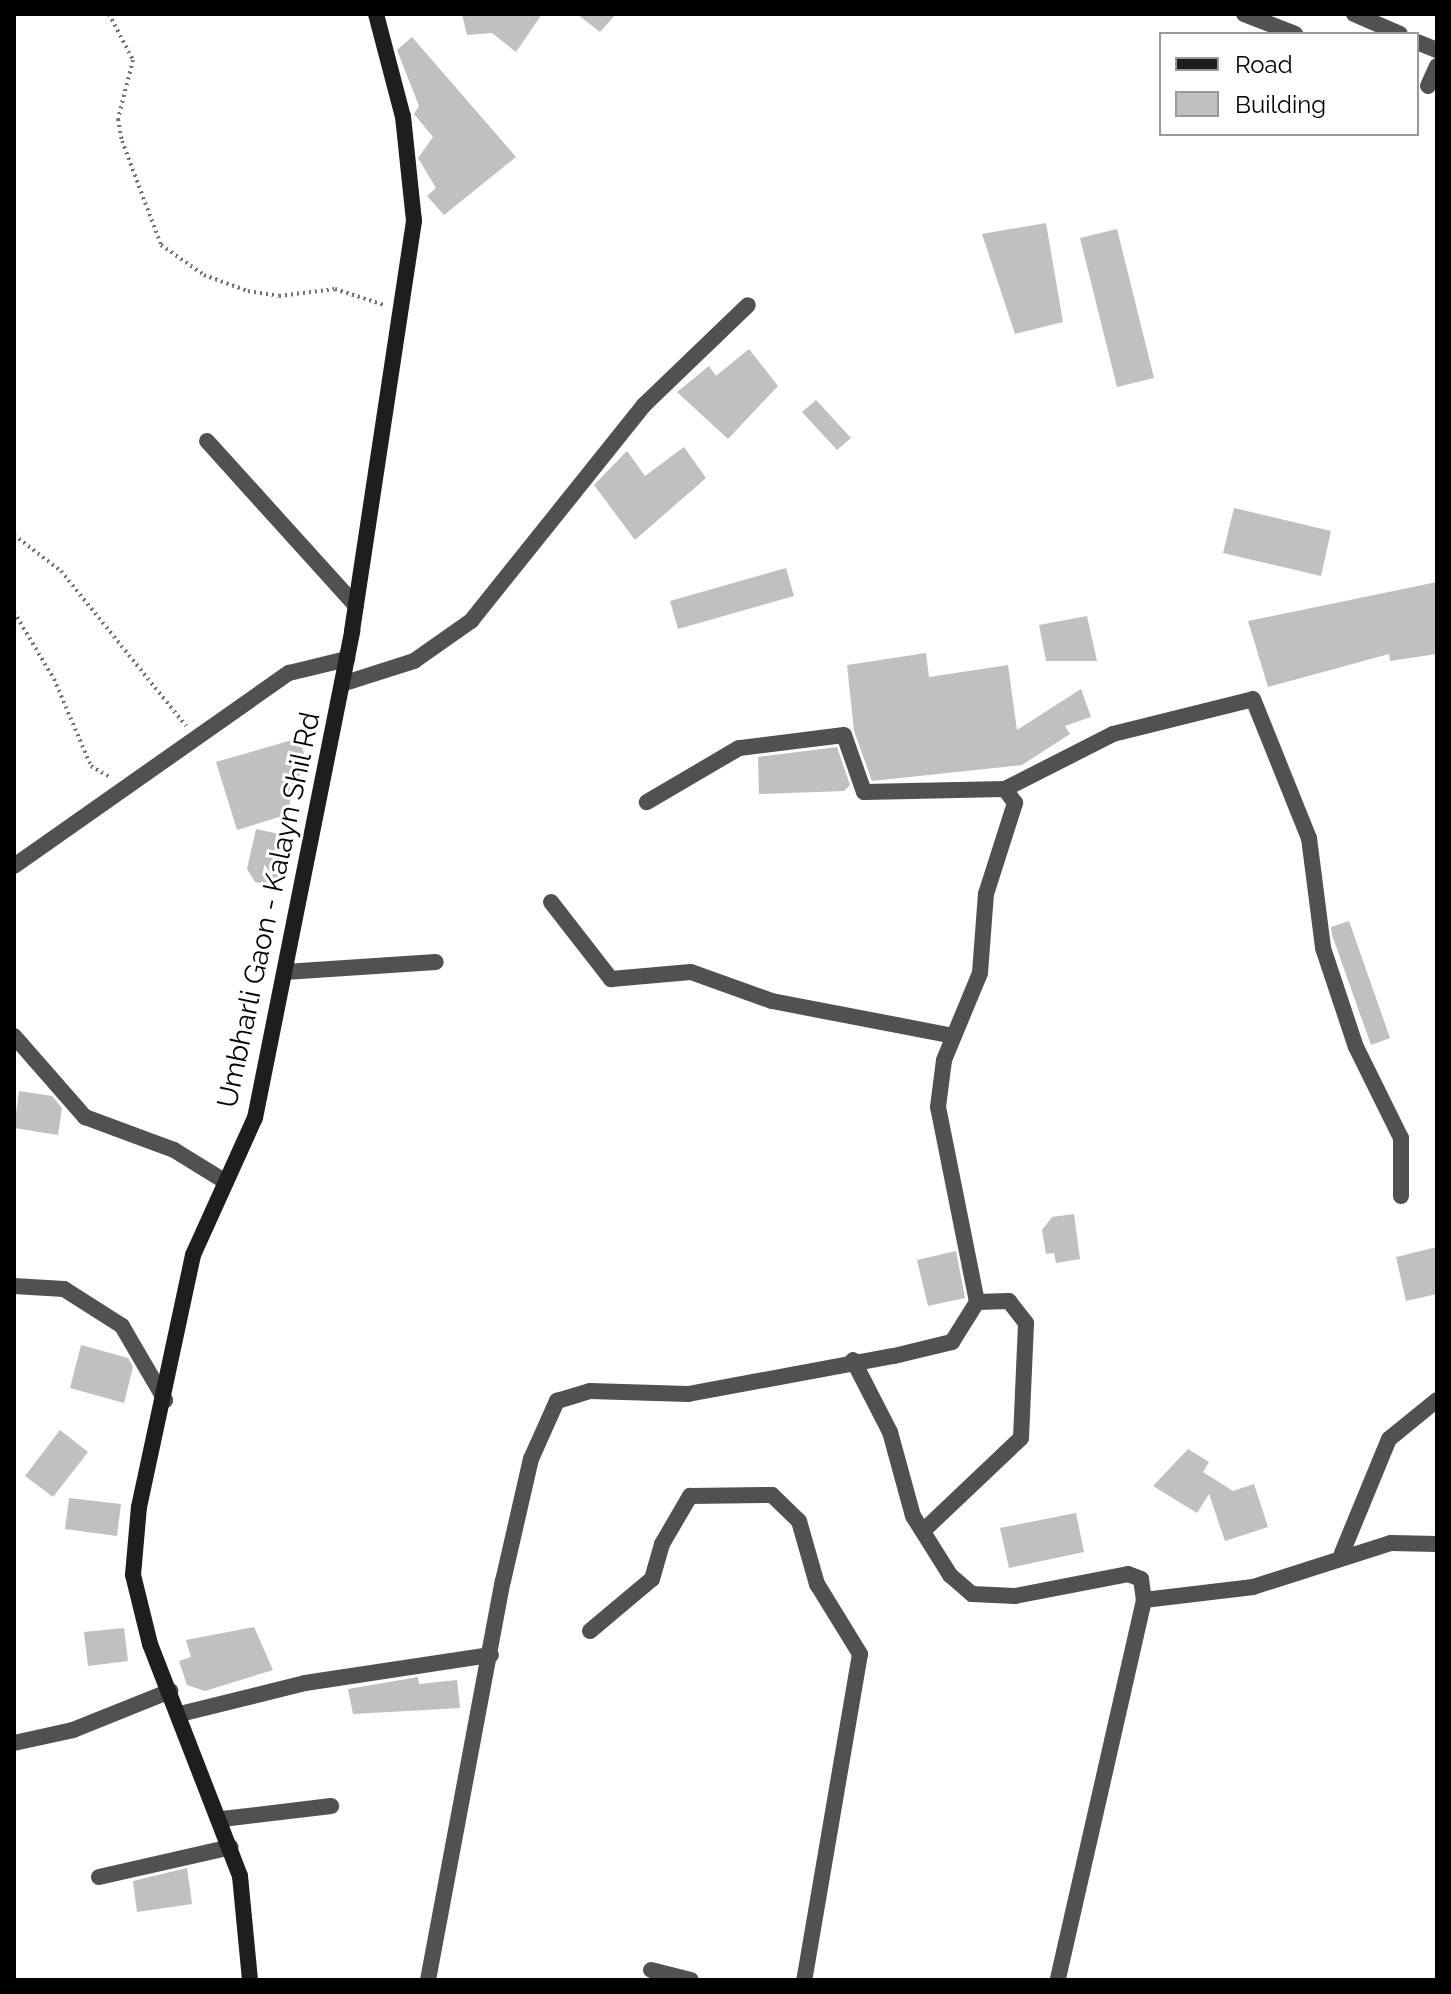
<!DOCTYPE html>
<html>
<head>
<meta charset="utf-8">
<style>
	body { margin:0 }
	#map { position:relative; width:1451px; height:1994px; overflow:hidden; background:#fff; font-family:Raleway,sans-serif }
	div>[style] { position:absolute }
	.building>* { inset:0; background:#c0c0c0 }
	.path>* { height:4px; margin-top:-2px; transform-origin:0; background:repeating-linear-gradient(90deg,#737373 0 2px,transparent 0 6px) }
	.street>* { height:16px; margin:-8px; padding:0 8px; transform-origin:8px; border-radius:8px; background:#515151 }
	.secondary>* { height:16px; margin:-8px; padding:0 8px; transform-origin:8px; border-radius:8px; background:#1e1e1e }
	span { translate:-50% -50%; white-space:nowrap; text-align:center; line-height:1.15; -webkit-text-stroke:6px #fff; paint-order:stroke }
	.street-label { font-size:28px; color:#000 }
	.frame { position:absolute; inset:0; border:16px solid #000; pointer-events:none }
	.legend { position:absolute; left:1159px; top:32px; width:260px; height:104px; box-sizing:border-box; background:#fff; border:2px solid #999; margin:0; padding:10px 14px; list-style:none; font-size:24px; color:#000 }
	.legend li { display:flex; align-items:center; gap:16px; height:40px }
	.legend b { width:40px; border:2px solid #999 }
</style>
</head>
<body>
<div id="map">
	<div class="building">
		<i style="clip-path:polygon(462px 14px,542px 14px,516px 52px,492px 33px,467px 35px)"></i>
		<i style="clip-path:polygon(577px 14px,616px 14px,600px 32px)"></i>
		<i style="clip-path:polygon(412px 37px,516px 157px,444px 215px,427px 196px,436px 188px,418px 158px,433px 137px,414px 114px,419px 106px,397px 50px)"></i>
		<i style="clip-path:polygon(1046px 223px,1063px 322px,1015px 334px,982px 234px)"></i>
		<i style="clip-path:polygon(1117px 229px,1154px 378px,1117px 387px,1080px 238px)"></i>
		<i style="clip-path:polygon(749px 349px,778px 386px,728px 439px,677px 392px,709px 366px,716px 376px)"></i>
		<i style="clip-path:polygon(816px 400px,851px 438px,837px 450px,802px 412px)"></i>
		<i style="clip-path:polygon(684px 447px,706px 478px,635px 540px,594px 485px,627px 451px,645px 476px)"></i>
		<i style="clip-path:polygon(1234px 508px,1331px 531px,1321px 576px,1223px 553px)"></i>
		<i style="clip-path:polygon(786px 568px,794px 596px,678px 629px,670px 601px)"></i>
		<i style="clip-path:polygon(1437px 582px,1437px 654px,1390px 661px,1389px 654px,1268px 687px,1248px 621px)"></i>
		<i style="clip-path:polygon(1087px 616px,1097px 661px,1046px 661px,1039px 625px)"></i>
		<i style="clip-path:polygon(926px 653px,929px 677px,1008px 665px,1017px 730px,1081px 689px,1091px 717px,1065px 726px,1070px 734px,1022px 765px,872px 781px,854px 731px,847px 665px)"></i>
		<i style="clip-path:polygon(299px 738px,307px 763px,291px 790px,289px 814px,237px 830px,216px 762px)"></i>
		<i style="clip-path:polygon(837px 747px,850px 785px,844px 791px,759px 794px,758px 757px)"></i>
		<i style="clip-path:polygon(256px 829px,288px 836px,277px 887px,255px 882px,247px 869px)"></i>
		<i style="clip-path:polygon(1349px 921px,1390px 1038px,1371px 1045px,1332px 935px,1331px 927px)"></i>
		<i style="clip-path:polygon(19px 1091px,52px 1096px,62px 1108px,58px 1135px,14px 1128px)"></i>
		<i style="clip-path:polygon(1074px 1214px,1080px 1259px,1056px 1263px,1054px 1253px,1046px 1254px,1042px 1230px,1052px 1217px)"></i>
		<i style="clip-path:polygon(1437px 1247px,1437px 1294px,1406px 1301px,1396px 1257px)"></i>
		<i style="clip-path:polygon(956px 1251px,965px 1298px,928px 1306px,917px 1260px)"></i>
		<i style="clip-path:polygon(81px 1345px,128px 1358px,133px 1367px,124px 1403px,70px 1388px)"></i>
		<i style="clip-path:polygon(60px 1430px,88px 1452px,53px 1497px,25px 1476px)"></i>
		<i style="clip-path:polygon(1188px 1449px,1209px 1462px,1203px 1472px,1233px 1491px,1254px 1484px,1268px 1527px,1225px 1541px,1209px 1494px,1197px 1513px,1153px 1486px)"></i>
		<i style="clip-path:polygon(69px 1498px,121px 1504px,117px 1536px,65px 1529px)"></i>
		<i style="clip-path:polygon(1076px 1513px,1084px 1552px,1009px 1568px,1000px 1528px)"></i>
		<i style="clip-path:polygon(254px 1627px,273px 1670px,205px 1691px,187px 1685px,179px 1661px,191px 1657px,186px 1640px)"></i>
		<i style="clip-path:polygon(124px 1628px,128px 1661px,88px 1666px,84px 1632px)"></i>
		<i style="clip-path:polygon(418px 1677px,419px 1684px,457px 1680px,460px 1708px,353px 1714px,348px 1689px)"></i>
		<i style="clip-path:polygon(187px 1868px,192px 1904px,137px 1912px,133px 1881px)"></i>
	</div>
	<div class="path">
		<i style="left:109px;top:14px;width:52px;rotate:62.4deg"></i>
		<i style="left:133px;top:60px;width:61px;rotate:104.3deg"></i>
		<i style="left:118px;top:119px;width:22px;rotate:80deg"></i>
		<i style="left:122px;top:141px;width:111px;rotate:69.4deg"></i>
		<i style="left:161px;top:245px;width:52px;rotate:34.9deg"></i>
		<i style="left:204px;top:275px;width:47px;rotate:20deg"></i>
		<i style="left:248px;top:291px;width:31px;rotate:9deg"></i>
		<i style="left:279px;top:296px;width:56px;rotate:-7.1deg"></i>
		<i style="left:335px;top:289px;width:52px;rotate:18.1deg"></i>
		<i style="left:14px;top:535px;width:59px;rotate:37.5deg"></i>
		<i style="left:61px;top:571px;width:199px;rotate:51.1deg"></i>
		<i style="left:14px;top:612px;width:78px;rotate:59.2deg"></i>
		<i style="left:54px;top:679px;width:95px;rotate:67deg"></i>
		<i style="left:91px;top:766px;width:23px;rotate:31deg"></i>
	</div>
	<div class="street">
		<i style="left:1244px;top:14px;width:55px;rotate:21.4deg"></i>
		<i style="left:1354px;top:14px;width:50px;rotate:23.5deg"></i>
		<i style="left:1417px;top:42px;width:22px;rotate:22deg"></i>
		<i style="left:1428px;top:86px;width:22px;rotate:-66deg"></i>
		<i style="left:207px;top:441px;width:222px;rotate:47.9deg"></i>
		<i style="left:342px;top:684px;width:76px;rotate:-17.7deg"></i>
		<i style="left:414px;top:661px;width:70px;rotate:-35.1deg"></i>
		<i style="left:471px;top:621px;width:277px;rotate:-51.3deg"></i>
		<i style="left:644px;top:405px;width:144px;rotate:-43.9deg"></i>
		<i style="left:1005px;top:789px;width:121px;rotate:-27deg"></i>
		<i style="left:1113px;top:734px;width:144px;rotate:-14deg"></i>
		<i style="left:1253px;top:699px;width:150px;rotate:68.1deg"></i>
		<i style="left:1309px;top:838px;width:111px;rotate:82.7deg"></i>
		<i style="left:1323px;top:948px;width:104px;rotate:71.6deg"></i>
		<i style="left:1356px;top:1047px;width:102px;rotate:63.7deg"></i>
		<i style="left:1401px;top:1138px;width:58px;rotate:90deg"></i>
		<i style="left:14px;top:866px;width:336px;rotate:-35.1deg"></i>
		<i style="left:289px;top:673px;width:60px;rotate:-13.6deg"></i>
		<i style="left:551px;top:902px;width:98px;rotate:52.1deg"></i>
		<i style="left:611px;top:979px;width:80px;rotate:-5deg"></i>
		<i style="left:691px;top:972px;width:86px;rotate:19.7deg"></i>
		<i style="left:772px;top:1001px;width:185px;rotate:10.9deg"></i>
		<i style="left:285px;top:972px;width:151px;rotate:-3.8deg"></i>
		<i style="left:14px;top:1036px;width:108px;rotate:48.8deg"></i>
		<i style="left:85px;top:1117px;width:95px;rotate:20.3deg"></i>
		<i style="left:174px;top:1150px;width:61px;rotate:31.6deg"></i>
		<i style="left:14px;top:1286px;width:50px;rotate:3.4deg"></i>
		<i style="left:64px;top:1289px;width:69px;rotate:32.5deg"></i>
		<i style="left:122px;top:1326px;width:86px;rotate:59.8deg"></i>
		<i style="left:853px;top:1360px;width:81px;rotate:62.8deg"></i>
		<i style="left:890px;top:1432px;width:87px;rotate:74.7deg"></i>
		<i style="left:913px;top:1516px;width:70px;rotate:57.9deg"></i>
		<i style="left:950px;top:1575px;width:29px;rotate:41deg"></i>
		<i style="left:972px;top:1594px;width:43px;rotate:2.7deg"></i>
		<i style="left:1015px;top:1596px;width:115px;rotate:-11deg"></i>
		<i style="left:1128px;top:1574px;width:14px;rotate:21deg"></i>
		<i style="left:1141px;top:1579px;width:21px;rotate:82deg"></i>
		<i style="left:1144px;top:1600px;width:390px;rotate:102.8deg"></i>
		<i style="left:923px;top:1531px;width:135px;rotate:-43.5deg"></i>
		<i style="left:1021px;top:1438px;width:115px;rotate:-87.5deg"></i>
		<i style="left:1026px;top:1323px;width:28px;rotate:-128deg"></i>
		<i style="left:1009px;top:1301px;width:32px;rotate:178deg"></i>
		<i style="left:1342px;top:1553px;width:123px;rotate:-67.6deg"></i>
		<i style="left:1389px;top:1439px;width:62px;rotate:-39.1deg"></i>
		<i style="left:1144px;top:1600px;width:110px;rotate:-6.8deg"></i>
		<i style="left:1253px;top:1587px;width:145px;rotate:-17.7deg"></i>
		<i style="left:1391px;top:1543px;width:46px;rotate:1.2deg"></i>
		<i style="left:590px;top:1631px;width:81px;rotate:-40deg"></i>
		<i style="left:652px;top:1579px;width:36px;rotate:-74deg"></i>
		<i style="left:662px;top:1544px;width:56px;rotate:-59.7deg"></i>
		<i style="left:690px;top:1496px;width:82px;rotate:-0.7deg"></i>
		<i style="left:772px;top:1495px;width:37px;rotate:44deg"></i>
		<i style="left:799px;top:1521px;width:66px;rotate:74.1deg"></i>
		<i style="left:817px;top:1584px;width:82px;rotate:58.4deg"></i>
		<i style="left:860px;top:1654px;width:331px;rotate:99.7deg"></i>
		<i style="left:180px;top:1714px;width:129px;rotate:-13.9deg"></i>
		<i style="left:305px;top:1683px;width:188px;rotate:-8.6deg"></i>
		<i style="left:14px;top:1743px;width:60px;rotate:-12.4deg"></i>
		<i style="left:73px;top:1730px;width:105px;rotate:-21.9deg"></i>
		<i style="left:222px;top:1819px;width:110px;rotate:-6.8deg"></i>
		<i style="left:99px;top:1877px;width:135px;rotate:-12.8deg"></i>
		<i style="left:651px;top:1970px;width:41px;rotate:14deg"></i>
		<i style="left:428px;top:1980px;width:406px;rotate:-79.4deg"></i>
		<i style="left:503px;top:1581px;width:125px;rotate:-77.1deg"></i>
		<i style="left:531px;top:1459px;width:64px;rotate:-65.9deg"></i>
		<i style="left:557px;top:1401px;width:34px;rotate:-17deg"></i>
		<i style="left:590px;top:1391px;width:98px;rotate:1.8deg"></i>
		<i style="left:688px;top:1394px;width:209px;rotate:-10.5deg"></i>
		<i style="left:894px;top:1356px;width:60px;rotate:-13.6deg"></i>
		<i style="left:952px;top:1342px;width:47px;rotate:-58deg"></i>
		<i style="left:977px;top:1302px;width:199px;rotate:-101.3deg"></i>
		<i style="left:938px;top:1107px;width:47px;rotate:-82.7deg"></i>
		<i style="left:944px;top:1060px;width:94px;rotate:-67.5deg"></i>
		<i style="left:980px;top:973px;width:79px;rotate:-85.7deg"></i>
		<i style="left:986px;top:894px;width:96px;rotate:-72.3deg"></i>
		<i style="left:1015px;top:803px;width:17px;rotate:-126deg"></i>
		<i style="left:1005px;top:789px;width:141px;rotate:178.8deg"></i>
		<i style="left:864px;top:792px;width:60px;rotate:-109.3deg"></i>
		<i style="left:844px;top:735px;width:106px;rotate:172.9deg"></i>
		<i style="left:739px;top:748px;width:107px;rotate:149.6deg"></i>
	</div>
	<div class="secondary">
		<i style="left:250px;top:1980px;width:104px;rotate:-95.5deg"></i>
		<i style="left:240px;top:1876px;width:249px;rotate:-111.2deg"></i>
		<i style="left:150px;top:1644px;width:71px;rotate:-103.8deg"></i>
		<i style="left:133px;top:1575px;width:68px;rotate:-85deg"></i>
		<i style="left:139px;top:1507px;width:258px;rotate:-77.9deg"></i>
		<i style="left:193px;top:1255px;width:150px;rotate:-65.7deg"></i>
		<i style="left:255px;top:1118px;width:497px;rotate:-78.7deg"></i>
		<i style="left:352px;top:631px;width:415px;rotate:-81.4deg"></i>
		<i style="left:414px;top:221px;width:105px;rotate:-96deg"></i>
		<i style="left:403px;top:117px;width:106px;rotate:-104.7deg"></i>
	</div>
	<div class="street-label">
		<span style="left:269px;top:910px;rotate:-78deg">Umbharli Gaon - Kalayn Shil Rd</span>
	</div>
	<div class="frame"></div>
	<ul class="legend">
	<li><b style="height:10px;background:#1e1e1e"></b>Road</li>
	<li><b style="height:22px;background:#c0c0c0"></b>Building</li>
	</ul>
</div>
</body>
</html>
